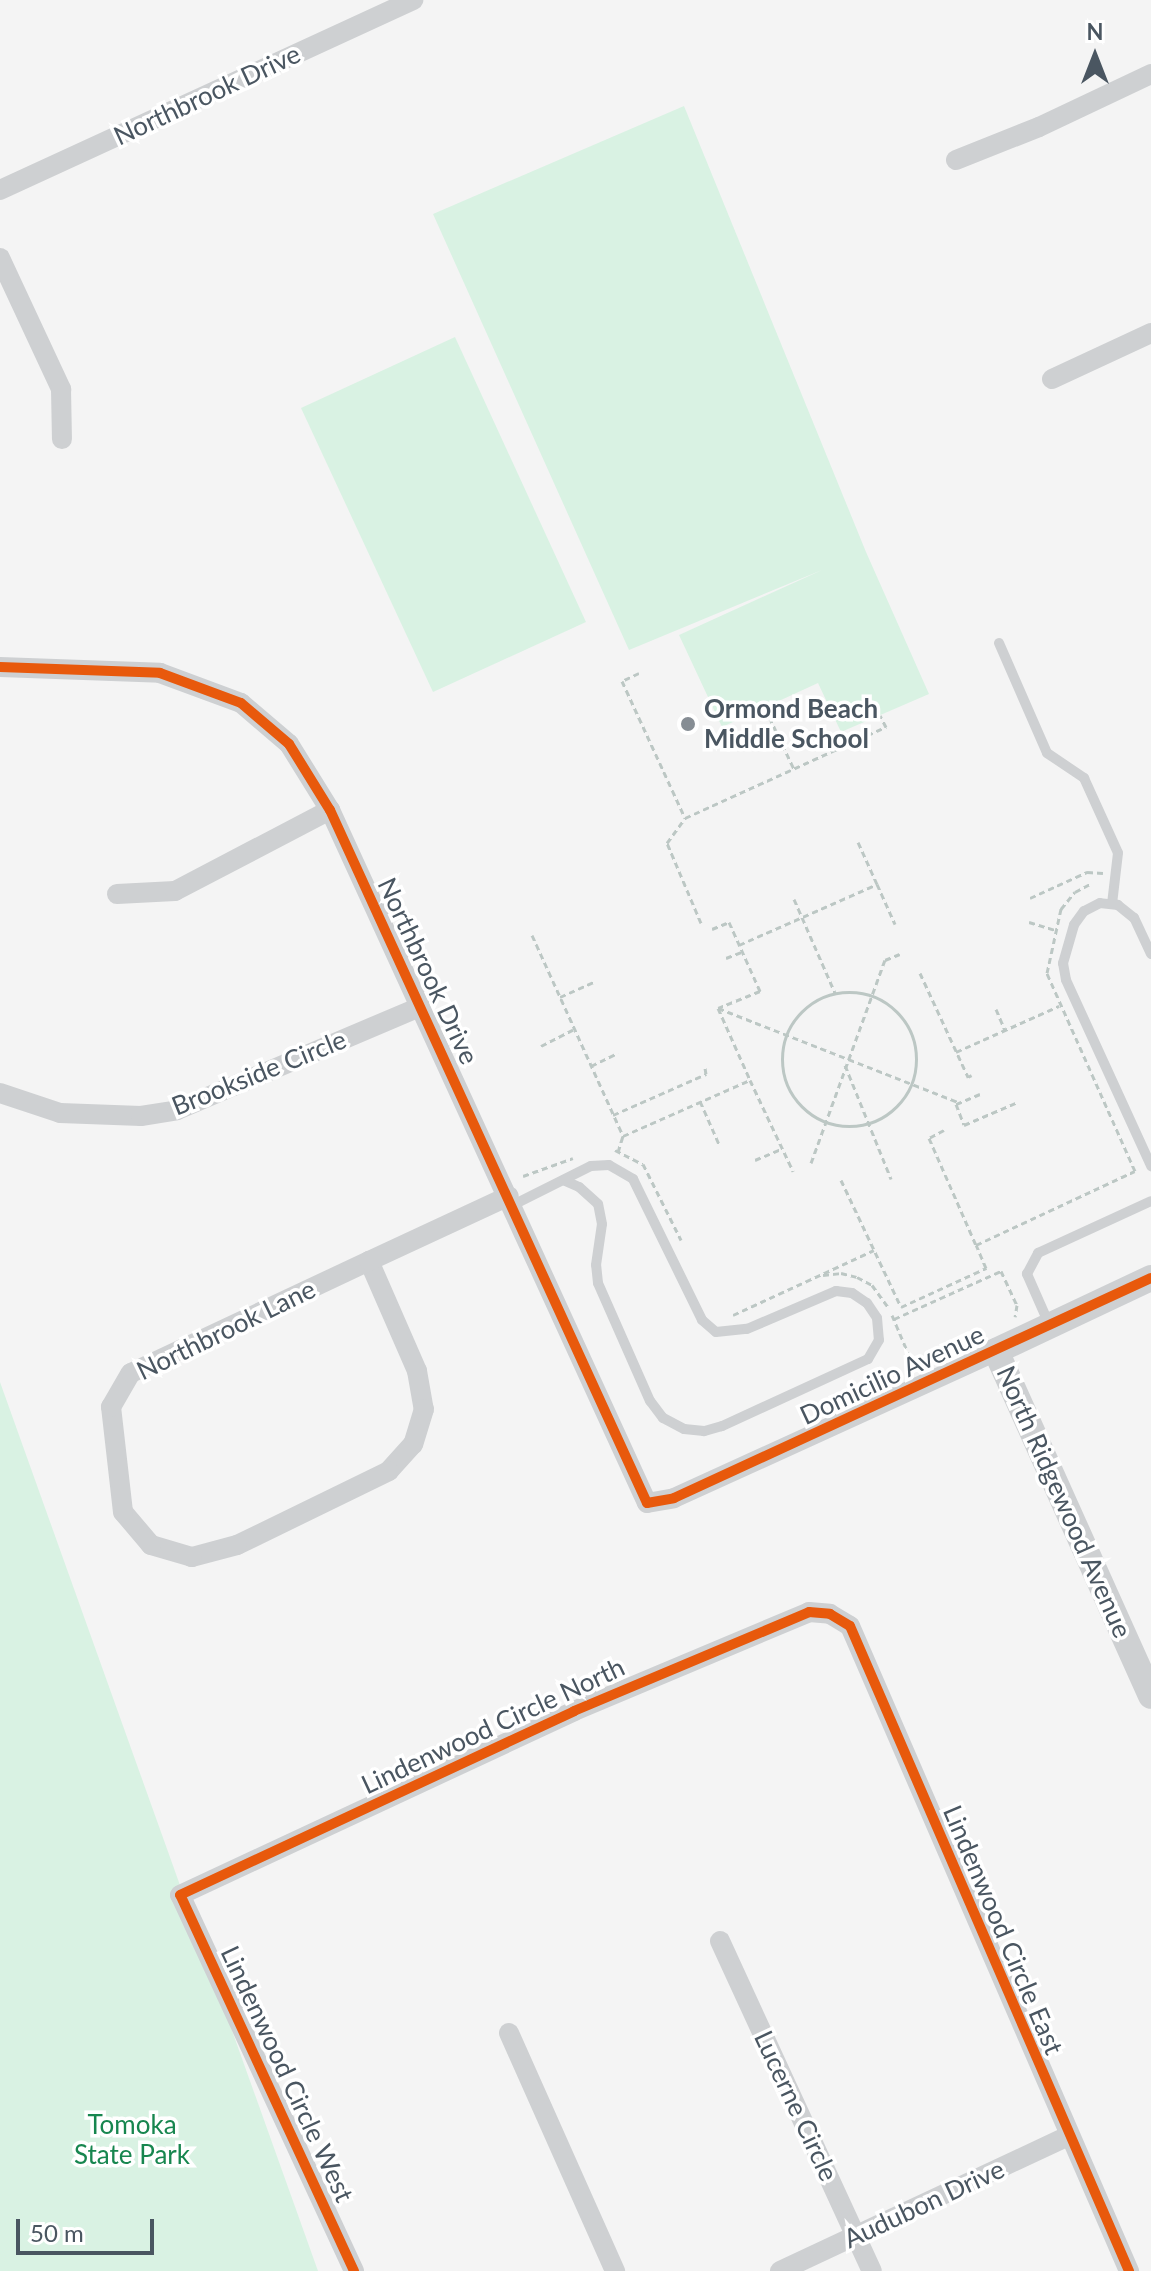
<!DOCTYPE html>
<html>
<head>
<meta charset="utf-8">
<style>
	body { margin:0 }
	#map { position:relative; width:1151px; height:2271px; overflow:hidden; background:#f4f4f4; font-family:Lato,sans-serif }
	div>[style] { position:absolute }
	.green>* { inset:0; background:#d9f2e3 }
	.path>* { height:3px; margin-top:-1.5px; transform-origin:0; background:repeating-linear-gradient(90deg,#bcc7c4 0 6px,transparent 0 10px) }
	.path>.ring { margin:-1.5px; padding:0; box-sizing:content-box; background:none; border:3px solid #bcc7c4; border-radius:50% }
	.service>* { height:10px; margin:-5px; padding:0 5px; transform-origin:5px; border-radius:5px; background:#ced0d2 }
	.minor>* { height:20px; margin:-10px; padding:0 10px; transform-origin:10px; border-radius:10px; background:#ced0d2 }
	.tertiary>* { height:26px; margin:-13px; padding:0 13px; transform-origin:13px; border-radius:13px; background:#ced0d2 }
	.cycleway>* { height:10px; margin:-5px; padding:0 5px; transform-origin:5px; border-radius:5px; background:#e8590c }
	.dots>* { width:22px; height:22px; translate:-50% -50%; box-sizing:border-box; border:4px solid #fff; border-radius:50% }
	span { translate:-50% -50%; white-space:nowrap; text-align:center; line-height:1.15; -webkit-text-stroke:7px #fff; paint-order:stroke }
	.street-label { font-size:26px; color:#4a5661 }
	.poi-label { font-size:26px; color:#4a5661; font-weight:700 }
	.left { translate:0 -50%; text-align:left }
	.park-label { font-size:26px; color:#17864f }
	.north { position:absolute; left:1055px; top:16px; width:80px; height:80px; -webkit-text-stroke:6px #fff; paint-order:stroke; rotate:0deg; font-size:22px; font-weight:700; line-height:32px; text-align:center; color:#4a5661 }
	.north::after { content:''; display:block; margin:auto; width:28px; height:36px; background:#4a5661; clip-path:polygon(50% 0,100% 100%,50% 72%,0 100%) }
	.scale { position:absolute; left:16px; top:2219px; width:138px; height:36px; box-sizing:border-box; border:4px solid #4a5661; border-top:0; padding-left:10px; font-size:24px; line-height:28px; white-space:nowrap; color:#4a5661; -webkit-text-stroke:6px #fff; paint-order:stroke }
</style>
</head>
<body>
<div id="map">
	<div class="green">
		<i style="clip-path:polygon(684px 106px,866px 552px,929px 694px,841px 732px,818px 683px,722px 727px,679px 635px,822px 570px,629px 650px,433px 214px)"></i>
		<i style="clip-path:polygon(455px 337px,586px 622px,433px 692px,301px 408px)"></i>
		<i style="clip-path:polygon(0 1382px,318px 2271px,0 2271px)"></i>
	</div>
	<div class="path">
		<i style="left:639px;top:673px;width:19px;rotate:155deg"></i>
		<i style="left:622px;top:681px;width:151px;rotate:65.3deg"></i>
		<i style="left:765px;top:708px;width:68px;rotate:64.6deg"></i>
		<i style="left:877px;top:884px;width:44px;rotate:65.8deg"></i>
		<i style="left:1030px;top:898px;width:63px;rotate:-24.5deg"></i>
		<i style="left:1087px;top:872px;width:16px;rotate:4deg"></i>
		<i style="left:794px;top:899px;width:103px;rotate:66.4deg"></i>
		<i style="left:1029px;top:922px;width:27px;rotate:17deg"></i>
		<i style="left:701px;top:923px;width:87px;rotate:-113deg"></i>
		<i style="left:667px;top:843px;width:31px;rotate:-54deg"></i>
		<i style="left:685px;top:818px;width:221px;rotate:-24.4deg"></i>
		<i style="left:886px;top:727px;width:13px;rotate:-117deg"></i>
		<i style="left:712px;top:929px;width:18px;rotate:-22deg"></i>
		<i style="left:729px;top:922px;width:76px;rotate:65.8deg"></i>
		<i style="left:760px;top:991px;width:45px;rotate:158deg"></i>
		<i style="left:718px;top:1008px;width:79px;rotate:66deg"></i>
		<i style="left:532px;top:935px;width:221px;rotate:65.6deg"></i>
		<i style="left:739px;top:945px;width:151px;rotate:-23.8deg"></i>
		<i style="left:877px;top:884px;width:46px;rotate:-114.3deg"></i>
		<i style="left:726px;top:958px;width:17px;rotate:-21deg"></i>
		<i style="left:920px;top:973px;width:115px;rotate:65.2deg"></i>
		<i style="left:968px;top:1077px;width:4px;rotate:-27deg"></i>
		<i class="ring" style="left:782px;top:992px;width:131px;height:131px"></i>
		<i style="left:560px;top:997px;width:39px;rotate:-24deg"></i>
		<i style="left:718px;top:1008px;width:260px;rotate:21.4deg"></i>
		<i style="left:996px;top:1009px;width:23px;rotate:67deg"></i>
		<i style="left:541px;top:1046px;width:36px;rotate:-27deg"></i>
		<i style="left:956px;top:1052px;width:113px;rotate:-24.1deg"></i>
		<i style="left:845px;top:1065px;width:123px;rotate:68deg"></i>
		<i style="left:591px;top:1066px;width:30px;rotate:-26deg"></i>
		<i style="left:980px;top:1094px;width:26px;rotate:157deg"></i>
		<i style="left:956px;top:1104px;width:22px;rotate:69deg"></i>
		<i style="left:964px;top:1125px;width:59px;rotate:-23.1deg"></i>
		<i style="left:700px;top:1101px;width:47px;rotate:66.2deg"></i>
		<i style="left:613px;top:1115px;width:102px;rotate:-23.8deg"></i>
		<i style="left:706px;top:1074px;width:6px;rotate:-99deg"></i>
		<i style="left:944px;top:1130px;width:17px;rotate:152deg"></i>
		<i style="left:929px;top:1138px;width:117px;rotate:66.3deg"></i>
		<i style="left:976px;top:1245px;width:175px;rotate:-25deg"></i>
		<i style="left:1135px;top:1171px;width:217px;rotate:-114deg"></i>
		<i style="left:1047px;top:973px;width:66px;rotate:-77.7deg"></i>
		<i style="left:1061px;top:909px;width:22px;rotate:-51deg"></i>
		<i style="left:1075px;top:892px;width:17px;rotate:-28deg"></i>
		<i style="left:615px;top:1150px;width:31px;rotate:27deg"></i>
		<i style="left:643px;top:1164px;width:85px;rotate:63.4deg"></i>
		<i style="left:618px;top:1152px;width:17px;rotate:-73deg"></i>
		<i style="left:623px;top:1136px;width:139px;rotate:-23.8deg"></i>
		<i style="left:750px;top:1080px;width:101px;rotate:64.7deg"></i>
		<i style="left:755px;top:1160px;width:28px;rotate:-23deg"></i>
		<i style="left:811px;top:1163px;width:216px;rotate:-70deg"></i>
		<i style="left:885px;top:960px;width:16px;rotate:-22deg"></i>
		<i style="left:523px;top:1176px;width:53px;rotate:-19.8deg"></i>
		<i style="left:841px;top:1180px;width:140px;rotate:64.7deg"></i>
		<i style="left:901px;top:1307px;width:94px;rotate:-24.6deg"></i>
		<i style="left:986px;top:1268px;width:25px;rotate:-113deg"></i>
		<i style="left:823px;top:1275px;width:18px;rotate:-6deg"></i>
		<i style="left:841px;top:1273px;width:16px;rotate:14deg"></i>
		<i style="left:857px;top:1277px;width:17px;rotate:28deg"></i>
		<i style="left:872px;top:1285px;width:29px;rotate:54deg"></i>
		<i style="left:733px;top:1315px;width:155px;rotate:-24.7deg"></i>
		<i style="left:892px;top:1315px;width:56px;rotate:67.1deg"></i>
		<i style="left:894px;top:1319px;width:117px;rotate:-24.2deg"></i>
		<i style="left:1001px;top:1271px;width:38px;rotate:65deg"></i>
		<i style="left:1017px;top:1305px;width:12px;rotate:99deg"></i>
	</div>
	<div class="service">
		<i style="left:999px;top:643px;width:120px;rotate:66.4deg"></i>
		<i style="left:1047px;top:753px;width:45px;rotate:34deg"></i>
		<i style="left:1084px;top:778px;width:82px;rotate:65.6deg"></i>
		<i style="left:1118px;top:853px;width:51px;rotate:96.7deg"></i>
		<i style="left:1151px;top:954px;width:40px;rotate:-115deg"></i>
		<i style="left:1134px;top:918px;width:21px;rotate:-141deg"></i>
		<i style="left:1118px;top:905px;width:18px;rotate:-174deg"></i>
		<i style="left:1100px;top:903px;width:18px;rotate:153deg"></i>
		<i style="left:1084px;top:911px;width:17px;rotate:126deg"></i>
		<i style="left:1074px;top:925px;width:40px;rotate:106deg"></i>
		<i style="left:1063px;top:963px;width:17px;rotate:80deg"></i>
		<i style="left:1066px;top:980px;width:205px;rotate:65.4deg"></i>
		<i style="left:513px;top:1205px;width:87px;rotate:-26.6deg"></i>
		<i style="left:591px;top:1166px;width:18px;rotate:-3deg"></i>
		<i style="left:609px;top:1165px;width:28px;rotate:30deg"></i>
		<i style="left:633px;top:1179px;width:157px;rotate:63.9deg"></i>
		<i style="left:702px;top:1320px;width:18px;rotate:41deg"></i>
		<i style="left:716px;top:1332px;width:31px;rotate:-6deg"></i>
		<i style="left:747px;top:1329px;width:97px;rotate:-23.1deg"></i>
		<i style="left:836px;top:1291px;width:16px;rotate:7deg"></i>
		<i style="left:852px;top:1293px;width:18px;rotate:34deg"></i>
		<i style="left:867px;top:1303px;width:18px;rotate:56deg"></i>
		<i style="left:877px;top:1318px;width:22px;rotate:85deg"></i>
		<i style="left:879px;top:1340px;width:22px;rotate:120deg"></i>
		<i style="left:868px;top:1359px;width:161px;rotate:155.3deg"></i>
		<i style="left:722px;top:1426px;width:19px;rotate:164deg"></i>
		<i style="left:704px;top:1431px;width:20px;rotate:-174deg"></i>
		<i style="left:684px;top:1429px;width:24px;rotate:-152deg"></i>
		<i style="left:663px;top:1418px;width:21px;rotate:-127deg"></i>
		<i style="left:650px;top:1401px;width:129px;rotate:-113.8deg"></i>
		<i style="left:598px;top:1283px;width:18px;rotate:-96deg"></i>
		<i style="left:596px;top:1265px;width:41px;rotate:-81.7deg"></i>
		<i style="left:602px;top:1224px;width:20px;rotate:-101deg"></i>
		<i style="left:598px;top:1204px;width:25px;rotate:-138deg"></i>
		<i style="left:579px;top:1187px;width:17px;rotate:-156deg"></i>
		<i style="left:1049px;top:1324px;width:55px;rotate:-113.7deg"></i>
		<i style="left:1027px;top:1274px;width:24px;rotate:-62deg"></i>
		<i style="left:1038px;top:1253px;width:124px;rotate:-24.7deg"></i>
	</div>
	<div class="minor">
		<i style="left:956px;top:160px;width:89px;rotate:-21.7deg"></i>
		<i style="left:1039px;top:127px;width:124px;rotate:-25.3deg"></i>
		<i style="left:0;top:190px;width:455px;rotate:-24.7deg"></i>
		<i style="left:0;top:258px;width:145px;rotate:65deg"></i>
		<i style="left:61px;top:389px;width:50px;rotate:88.9deg"></i>
		<i style="left:1052px;top:379px;width:109px;rotate:-24.9deg"></i>
		<i style="left:0;top:667px;width:160px;rotate:2.1deg"></i>
		<i style="left:160px;top:673px;width:86px;rotate:20.3deg"></i>
		<i style="left:241px;top:703px;width:63px;rotate:40.5deg"></i>
		<i style="left:289px;top:744px;width:78px;rotate:58.2deg"></i>
		<i style="left:330px;top:810px;width:762px;rotate:65.42deg"></i>
		<i style="left:647px;top:1503px;width:27px;rotate:-10deg"></i>
		<i style="left:674px;top:1498px;width:354px;rotate:-24.5deg"></i>
		<i style="left:117px;top:894px;width:58px;rotate:-3deg"></i>
		<i style="left:175px;top:891px;width:175px;rotate:-27.6deg"></i>
		<i style="left:0;top:1093px;width:63px;rotate:18.4deg"></i>
		<i style="left:60px;top:1113px;width:81px;rotate:2.1deg"></i>
		<i style="left:141px;top:1116px;width:36px;rotate:-9deg"></i>
		<i style="left:177px;top:1110px;width:264px;rotate:-23deg"></i>
		<i style="left:369px;top:1261px;width:120px;rotate:66.4deg"></i>
		<i style="left:417px;top:1371px;width:39px;rotate:80deg"></i>
		<i style="left:424px;top:1409px;width:37px;rotate:107deg"></i>
		<i style="left:413px;top:1444px;width:36px;rotate:132deg"></i>
		<i style="left:389px;top:1471px;width:169px;rotate:154deg"></i>
		<i style="left:237px;top:1545px;width:47px;rotate:165.1deg"></i>
		<i style="left:192px;top:1557px;width:43px;rotate:-163.7deg"></i>
		<i style="left:151px;top:1545px;width:43px;rotate:-130.3deg"></i>
		<i style="left:123px;top:1512px;width:106px;rotate:-96.5deg"></i>
		<i style="left:111px;top:1407px;width:39px;rotate:-60deg"></i>
		<i style="left:131px;top:1373px;width:263px;rotate:-25.2deg"></i>
		<i style="left:369px;top:1261px;width:154px;rotate:-24.9deg"></i>
		<i style="left:720px;top:1941px;width:363px;rotate:65.3deg"></i>
		<i style="left:509px;top:2033px;width:261px;rotate:66deg"></i>
		<i style="left:354px;top:2271px;width:414px;rotate:-114.8deg"></i>
		<i style="left:180px;top:1895px;width:435px;rotate:-25deg"></i>
		<i style="left:574px;top:1711px;width:255px;rotate:-22.8deg"></i>
		<i style="left:809px;top:1612px;width:21px;rotate:5deg"></i>
		<i style="left:830px;top:1614px;width:23px;rotate:31deg"></i>
		<i style="left:850px;top:1626px;width:703px;rotate:66.61deg"></i>
		<i style="left:780px;top:2271px;width:318px;rotate:-25.1deg"></i>
	</div>
	<div class="tertiary">
		<i style="left:1151px;top:1278px;width:171px;rotate:154.8deg"></i>
		<i style="left:996px;top:1351px;width:378px;rotate:65.8deg"></i>
	</div>
	<div class="cycleway">
		<i style="left:0;top:667px;width:160px;rotate:2.1deg"></i>
		<i style="left:160px;top:673px;width:86px;rotate:20.3deg"></i>
		<i style="left:241px;top:703px;width:63px;rotate:40.5deg"></i>
		<i style="left:289px;top:744px;width:78px;rotate:58.2deg"></i>
		<i style="left:330px;top:810px;width:762px;rotate:65.42deg"></i>
		<i style="left:647px;top:1503px;width:27px;rotate:-10deg"></i>
		<i style="left:674px;top:1498px;width:525px;rotate:-24.76deg"></i>
		<i style="left:354px;top:2271px;width:414px;rotate:-114.8deg"></i>
		<i style="left:180px;top:1895px;width:435px;rotate:-25deg"></i>
		<i style="left:574px;top:1711px;width:255px;rotate:-22.8deg"></i>
		<i style="left:809px;top:1612px;width:21px;rotate:5deg"></i>
		<i style="left:830px;top:1614px;width:23px;rotate:31deg"></i>
		<i style="left:850px;top:1626px;width:703px;rotate:66.61deg"></i>
	</div>
	<div class="dots">
		<i style="left:688px;top:724px;background:#868d94"></i>
	</div>
	<div class="street-label">
		<span style="left:207px;top:95px;rotate:-25deg">Northbrook Drive</span>
		<span style="left:428px;top:971px;rotate:65deg">Northbrook Drive</span>
		<span style="left:259px;top:1073px;rotate:-22deg">Brookside Circle</span>
		<span style="left:226px;top:1330px;rotate:-26deg">Northbrook Lane</span>
		<span style="left:892px;top:1375px;rotate:-25deg">Domicilio Avenue</span>
		<span style="left:1064px;top:1502px;rotate:66deg">North Ridgewood Avenue</span>
		<span style="left:493px;top:1726px;rotate:-25deg">Lindenwood Circle North</span>
		<span style="left:1003px;top:1930px;rotate:67deg">Lindenwood Circle East</span>
		<span style="left:287px;top:2074px;rotate:65deg">Lindenwood Circle West</span>
		<span style="left:796px;top:2106px;rotate:65deg">Lucerne Circle</span>
		<span style="left:924px;top:2204px;rotate:-25deg">Audubon Drive</span>
	</div>
	<div class="poi-label">
		<span class="left" style="left:704px;top:724px">Ormond Beach<br>Middle School</span>
	</div>
	<div class="park-label">
		<span style="left:132px;top:2140px">Tomoka<br>State Park</span>
	</div>
	<div class="north">N</div>
	<div class="scale">50 m</div>
</div>
</body>
</html>
